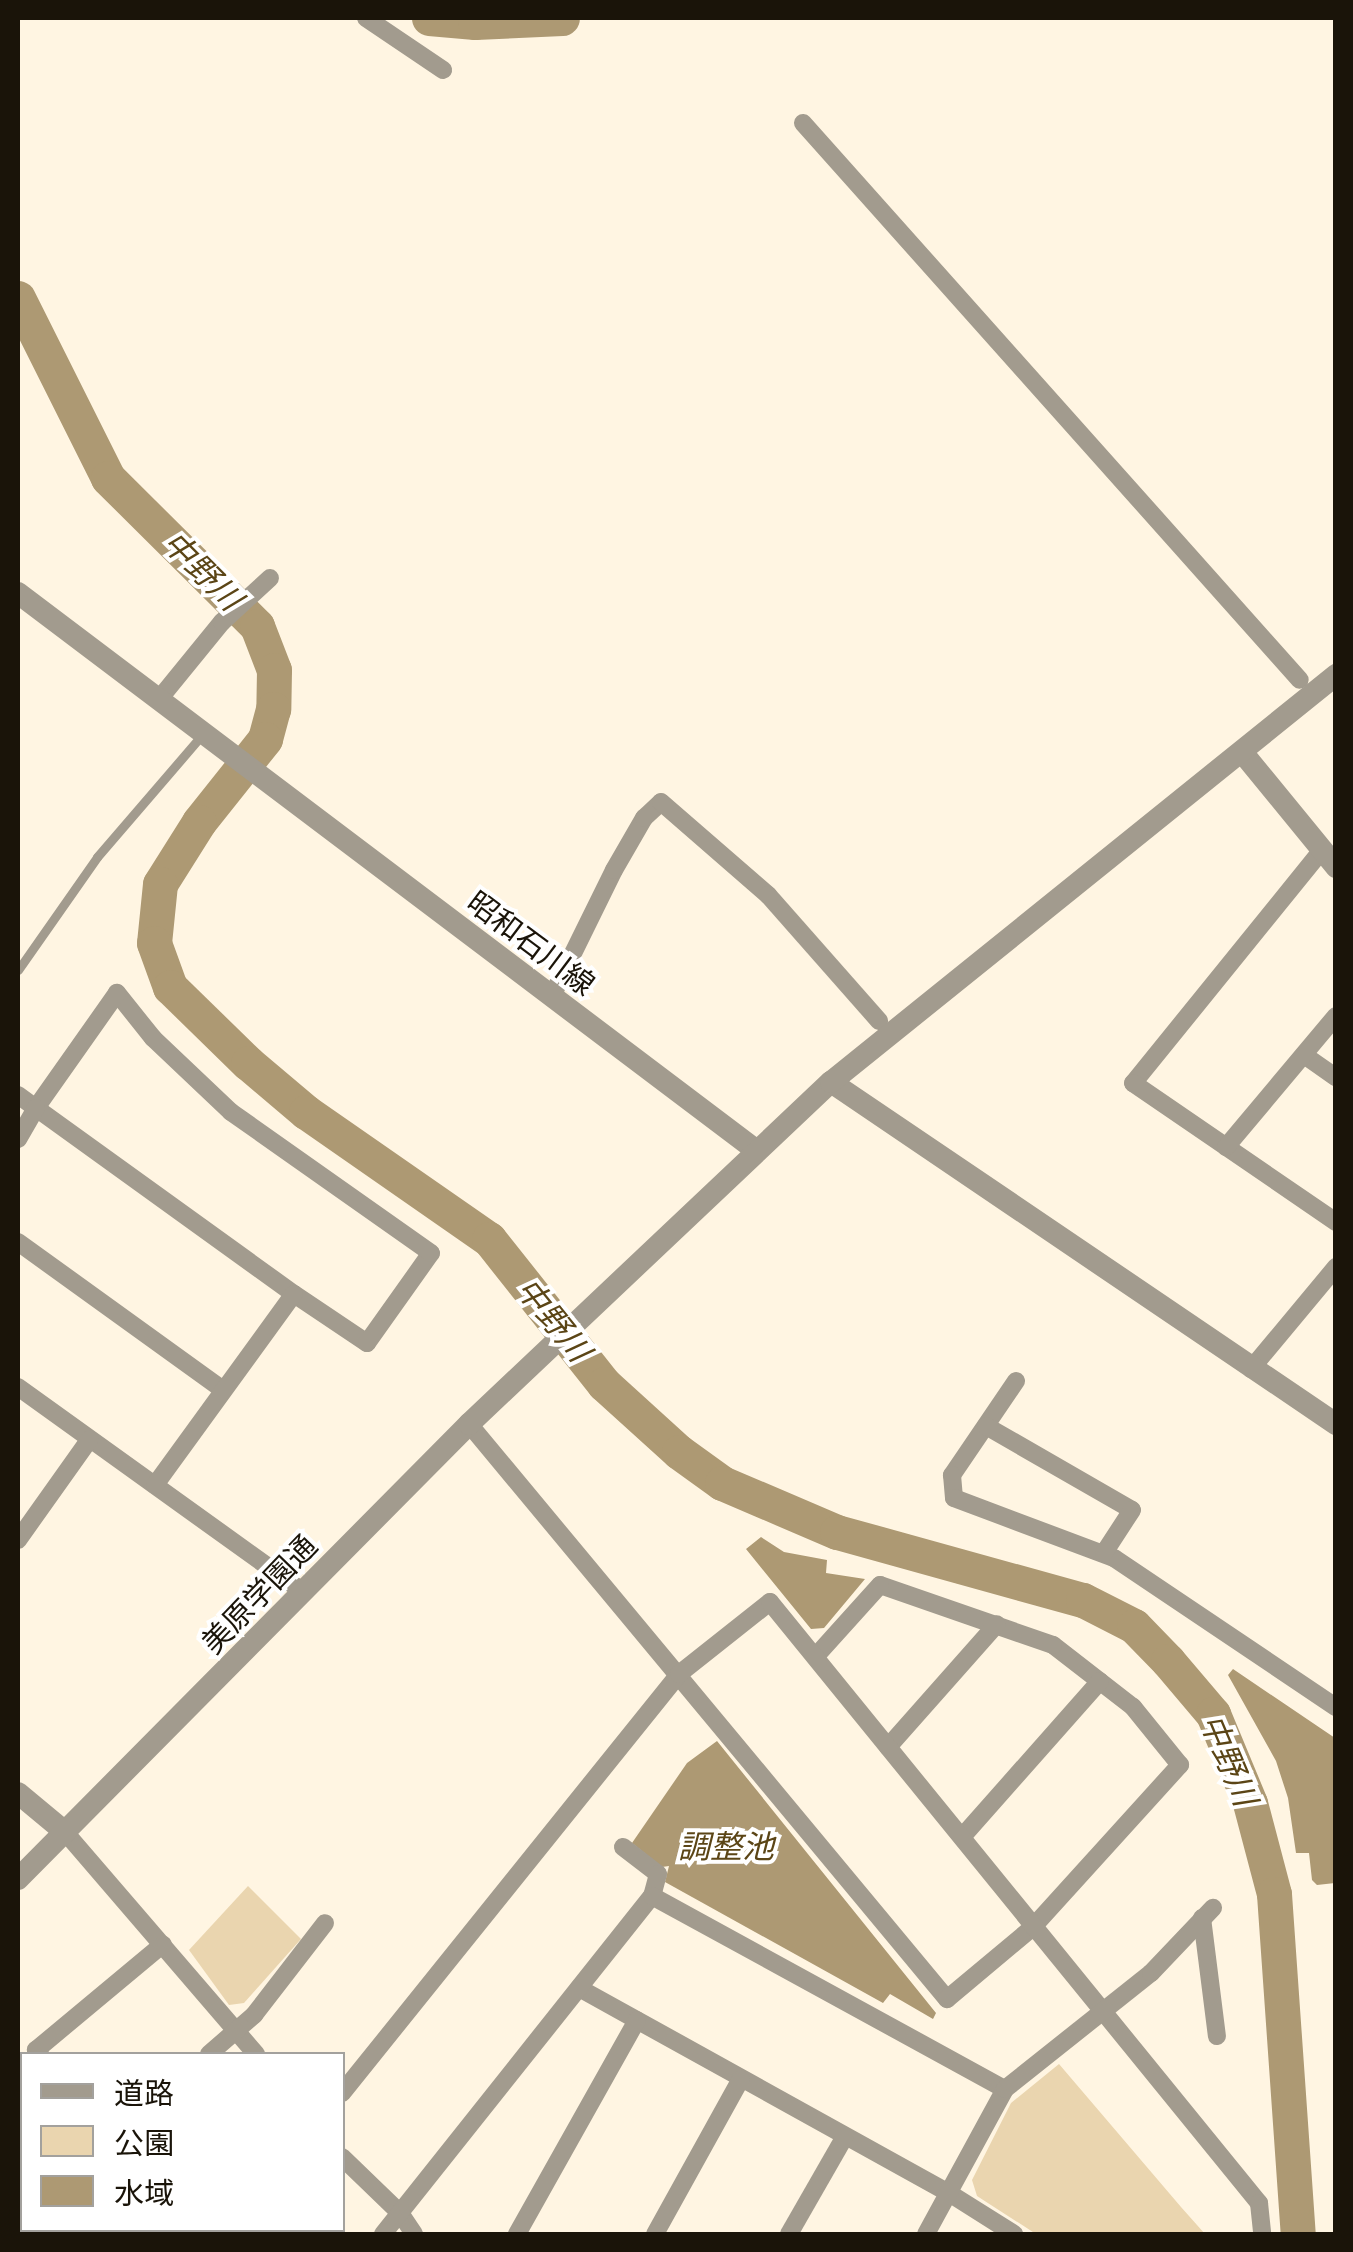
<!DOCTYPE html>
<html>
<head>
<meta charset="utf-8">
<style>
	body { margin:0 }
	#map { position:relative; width:1353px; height:2252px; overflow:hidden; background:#fff5e2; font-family:"Archivo Narrow","Noto Sans JP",sans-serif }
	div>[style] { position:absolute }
	.green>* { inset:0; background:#ead5af }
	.water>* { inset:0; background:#ad9973 }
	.river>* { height:35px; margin:-17.5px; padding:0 17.5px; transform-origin:17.5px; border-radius:17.5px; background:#ad9973 }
	.service>* { height:9px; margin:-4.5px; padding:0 4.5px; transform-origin:4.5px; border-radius:4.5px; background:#a29b8e }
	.minor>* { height:18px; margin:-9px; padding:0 9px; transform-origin:9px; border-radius:9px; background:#a29b8e }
	.tertiary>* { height:22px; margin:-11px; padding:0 11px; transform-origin:11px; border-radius:11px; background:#a29b8e }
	span { translate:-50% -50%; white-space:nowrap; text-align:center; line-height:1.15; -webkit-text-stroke:8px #fff; paint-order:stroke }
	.street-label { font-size:30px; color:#1a1409 }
	.water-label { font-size:32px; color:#5b4516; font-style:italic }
	.frame { position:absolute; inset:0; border:20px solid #1a1409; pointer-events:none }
	.legend { position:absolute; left:20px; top:2052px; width:325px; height:180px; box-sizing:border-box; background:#fff; border:2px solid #a3a19d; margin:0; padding:12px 18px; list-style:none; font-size:30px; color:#1a1409 }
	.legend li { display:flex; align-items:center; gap:20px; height:50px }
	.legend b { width:50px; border:2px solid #a3a19d }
</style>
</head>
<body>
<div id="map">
	<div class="green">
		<i style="clip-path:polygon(248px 1886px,301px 1939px,244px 2003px,229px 2005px,189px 1950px)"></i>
		<i style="clip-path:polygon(1059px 2064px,1181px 2207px,1205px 2234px,1036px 2234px,977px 2196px,972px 2180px,1011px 2103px)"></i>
	</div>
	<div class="water">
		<i style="clip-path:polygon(761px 1537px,784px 1552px,827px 1560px,826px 1573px,865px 1579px,824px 1628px,811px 1629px,746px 1549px)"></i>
		<i style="clip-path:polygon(1233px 1669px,1335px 1738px,1335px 1883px,1317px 1885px,1312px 1880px,1309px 1853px,1296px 1853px,1288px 1798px,1276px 1761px,1228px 1675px)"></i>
		<i style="clip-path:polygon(717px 1741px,936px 2013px,933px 2019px,890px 1994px,883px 2003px,665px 1882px,669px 1866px,662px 1867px,632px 1843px,687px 1763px)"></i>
	</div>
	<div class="river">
		<i style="left:429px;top:18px;width:46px;rotate:5deg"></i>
		<i style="left:475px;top:22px;width:87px;rotate:-2.6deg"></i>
		<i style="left:18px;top:298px;width:201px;rotate:63.4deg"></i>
		<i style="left:108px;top:478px;width:210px;rotate:44.8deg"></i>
		<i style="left:257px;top:626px;width:47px;rotate:68.9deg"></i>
		<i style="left:274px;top:670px;width:39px;rotate:91deg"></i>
		<i style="left:273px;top:709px;width:31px;rotate:105deg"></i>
		<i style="left:265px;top:739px;width:106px;rotate:128.5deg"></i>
		<i style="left:199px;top:822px;width:73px;rotate:122.2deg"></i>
		<i style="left:160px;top:884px;width:59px;rotate:95.8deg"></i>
		<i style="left:154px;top:943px;width:47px;rotate:70deg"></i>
		<i style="left:170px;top:987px;width:109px;rotate:44.3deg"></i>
		<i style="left:248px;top:1063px;width:76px;rotate:40.2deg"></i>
		<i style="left:306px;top:1112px;width:223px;rotate:34.8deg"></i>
		<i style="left:489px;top:1239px;width:185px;rotate:51.6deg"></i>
		<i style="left:604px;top:1384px;width:101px;rotate:42.2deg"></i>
		<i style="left:679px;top:1452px;width:53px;rotate:35.8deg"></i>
		<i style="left:722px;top:1483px;width:125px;rotate:23.1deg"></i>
		<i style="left:837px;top:1532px;width:255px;rotate:15.5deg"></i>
		<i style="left:1083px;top:1600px;width:57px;rotate:27deg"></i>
		<i style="left:1134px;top:1626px;width:49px;rotate:45.8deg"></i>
		<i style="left:1168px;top:1661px;width:70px;rotate:49.7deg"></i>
		<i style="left:1213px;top:1714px;width:96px;rotate:67.4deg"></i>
		<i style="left:1250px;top:1803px;width:94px;rotate:75.2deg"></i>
		<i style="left:1274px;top:1894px;width:341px;rotate:86deg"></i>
	</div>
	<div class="service">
		<i style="left:18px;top:970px;width:138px;rotate:-55deg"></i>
		<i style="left:97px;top:857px;width:161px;rotate:-49.3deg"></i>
		<i style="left:18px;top:2206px;width:6px;rotate:-51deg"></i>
	</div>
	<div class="minor">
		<i style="left:366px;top:18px;width:93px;rotate:34deg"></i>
		<i style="left:803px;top:123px;width:746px;rotate:48.26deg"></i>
		<i style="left:160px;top:698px;width:98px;rotate:-50.8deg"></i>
		<i style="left:222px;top:622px;width:65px;rotate:-42.5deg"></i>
		<i style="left:1322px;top:850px;width:300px;rotate:129deg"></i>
		<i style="left:1133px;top:1083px;width:246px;rotate:34.4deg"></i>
		<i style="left:552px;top:996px;width:140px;rotate:-63.8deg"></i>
		<i style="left:614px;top:870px;width:60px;rotate:-60deg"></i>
		<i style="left:644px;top:818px;width:23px;rotate:-43deg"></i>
		<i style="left:661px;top:802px;width:142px;rotate:41deg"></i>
		<i style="left:768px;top:895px;width:168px;rotate:48.6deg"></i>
		<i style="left:1304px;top:1055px;width:39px;rotate:35deg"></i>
		<i style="left:18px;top:1095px;width:22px;rotate:36deg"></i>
		<i style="left:36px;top:1108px;width:318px;rotate:35.8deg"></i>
		<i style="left:294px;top:1294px;width:88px;rotate:33.9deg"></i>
		<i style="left:367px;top:1343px;width:110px;rotate:-54.6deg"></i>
		<i style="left:431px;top:1253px;width:245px;rotate:-144.8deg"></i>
		<i style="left:231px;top:1112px;width:108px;rotate:-136.5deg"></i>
		<i style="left:153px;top:1038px;width:58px;rotate:-128.7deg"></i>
		<i style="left:117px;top:993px;width:141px;rotate:125.2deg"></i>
		<i style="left:36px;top:1108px;width:36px;rotate:120deg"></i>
		<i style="left:1226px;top:1147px;width:171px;rotate:-50deg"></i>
		<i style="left:18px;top:1242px;width:253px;rotate:35.8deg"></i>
		<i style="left:1251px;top:1369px;width:133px;rotate:-50.2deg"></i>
		<i style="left:1016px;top:1381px;width:114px;rotate:124.2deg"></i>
		<i style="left:952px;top:1475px;width:23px;rotate:85deg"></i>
		<i style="left:954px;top:1498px;width:171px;rotate:20.6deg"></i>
		<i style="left:1114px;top:1558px;width:267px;rotate:33.9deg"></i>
		<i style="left:18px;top:1387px;width:351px;rotate:35.7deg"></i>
		<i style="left:469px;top:1424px;width:748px;rotate:50.26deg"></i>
		<i style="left:947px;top:1999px;width:112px;rotate:-39.9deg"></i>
		<i style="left:1033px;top:1927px;width:219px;rotate:-47.8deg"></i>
		<i style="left:1180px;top:1765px;width:75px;rotate:-129deg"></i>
		<i style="left:1133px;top:1707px;width:101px;rotate:-142.2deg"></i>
		<i style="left:1053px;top:1645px;width:183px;rotate:-160.9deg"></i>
		<i style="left:880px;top:1585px;width:96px;rotate:132deg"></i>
		<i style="left:986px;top:1426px;width:168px;rotate:29.9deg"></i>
		<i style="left:1132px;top:1510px;width:51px;rotate:123.1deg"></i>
		<i style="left:155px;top:1485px;width:236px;rotate:-54deg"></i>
		<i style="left:18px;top:1540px;width:123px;rotate:-54.6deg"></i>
		<i style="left:888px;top:1747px;width:164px;rotate:-48.5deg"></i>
		<i style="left:65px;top:1832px;width:293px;rotate:49.3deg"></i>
		<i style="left:962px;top:1837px;width:208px;rotate:-48.5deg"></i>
		<i style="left:623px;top:1847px;width:44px;rotate:37.6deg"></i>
		<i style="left:658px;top:1874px;width:23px;rotate:105deg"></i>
		<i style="left:1202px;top:1918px;width:119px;rotate:82.8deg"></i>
		<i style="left:579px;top:1988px;width:423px;rotate:29deg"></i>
		<i style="left:949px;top:2193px;width:77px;rotate:32.2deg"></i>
		<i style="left:40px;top:2054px;width:6px;rotate:-135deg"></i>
		<i style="left:36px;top:2050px;width:165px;rotate:-39.8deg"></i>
		<i style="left:209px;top:2054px;width:60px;rotate:-40.9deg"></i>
		<i style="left:254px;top:2015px;width:116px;rotate:-52.3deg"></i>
		<i style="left:342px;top:2093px;width:538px;rotate:-51.19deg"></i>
		<i style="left:679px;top:1674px;width:116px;rotate:-38.4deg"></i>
		<i style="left:770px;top:1602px;width:775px;rotate:50.87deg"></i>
		<i style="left:1259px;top:2203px;width:31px;rotate:84deg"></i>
		<i style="left:342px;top:2157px;width:81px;rotate:44deg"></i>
		<i style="left:400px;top:2213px;width:25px;rotate:56deg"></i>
		<i style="left:383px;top:2234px;width:432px;rotate:-51.5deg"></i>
		<i style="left:652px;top:1896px;width:402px;rotate:28.7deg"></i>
		<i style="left:517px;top:2234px;width:245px;rotate:-60.7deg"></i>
		<i style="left:655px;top:2234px;width:177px;rotate:-61deg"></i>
		<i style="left:789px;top:2234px;width:111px;rotate:-60.2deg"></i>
		<i style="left:926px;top:2234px;width:165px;rotate:-61.4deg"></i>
		<i style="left:1005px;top:2089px;width:186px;rotate:-38.5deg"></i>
		<i style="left:1151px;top:1973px;width:90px;rotate:-46.4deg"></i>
	</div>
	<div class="tertiary">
		<i style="left:18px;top:593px;width:926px;rotate:37.06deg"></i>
		<i style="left:1242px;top:752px;width:149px;rotate:50.7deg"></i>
		<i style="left:831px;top:1082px;width:610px;rotate:34.11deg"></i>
		<i style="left:18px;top:1793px;width:61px;rotate:39.7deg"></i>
		<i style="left:18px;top:1879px;width:641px;rotate:-45.25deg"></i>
		<i style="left:469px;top:1424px;width:498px;rotate:-43.4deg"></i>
		<i style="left:831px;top:1082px;width:649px;rotate:-38.87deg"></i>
	</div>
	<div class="street-label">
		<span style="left:531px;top:943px;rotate:37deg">昭和石川線</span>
		<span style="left:259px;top:1594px;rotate:-46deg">美原学園通</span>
	</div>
	<div class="water-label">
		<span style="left:202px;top:571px;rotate:45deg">中野川</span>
		<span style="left:553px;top:1320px;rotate:51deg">中野川</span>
		<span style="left:1228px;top:1760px;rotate:67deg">中野川</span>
		<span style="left:726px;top:1847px">調整池</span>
	</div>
	<div class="frame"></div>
	<ul class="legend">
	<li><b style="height:12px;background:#a29b8e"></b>道路</li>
	<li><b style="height:28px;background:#ead5af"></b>公園</li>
	<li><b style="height:28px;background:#ad9973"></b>水域</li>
	</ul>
</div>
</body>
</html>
